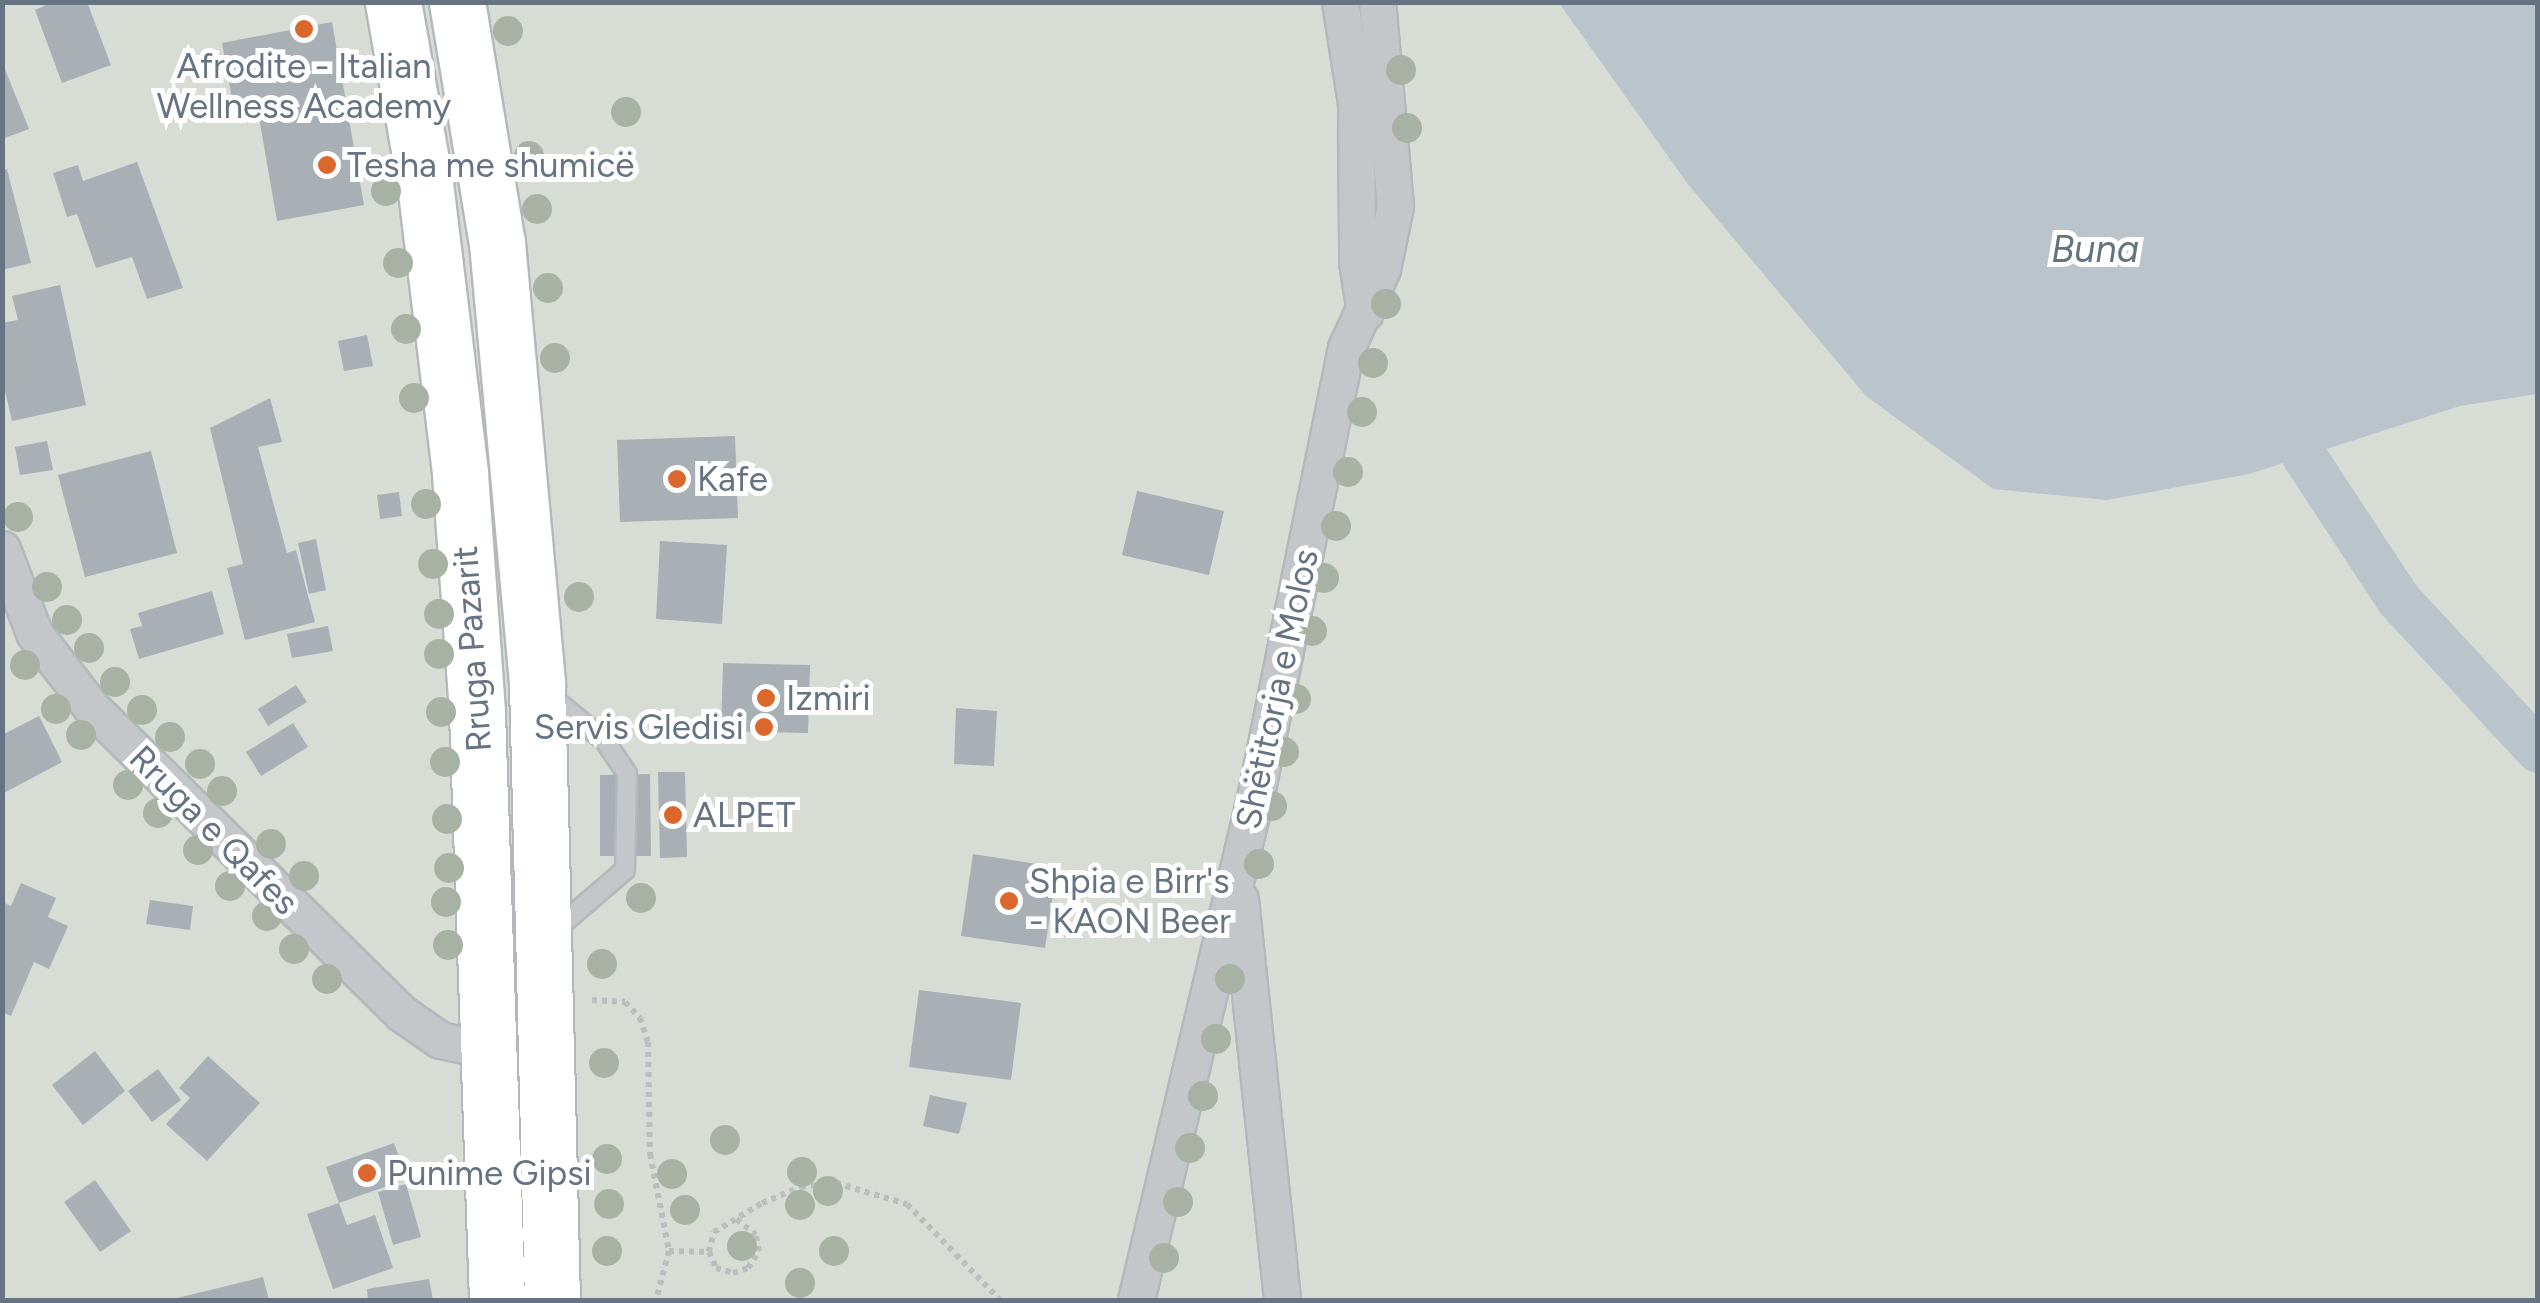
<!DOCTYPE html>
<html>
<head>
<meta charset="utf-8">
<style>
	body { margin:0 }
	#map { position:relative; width:2540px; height:1303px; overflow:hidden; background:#f6f6f3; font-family:Figtree,sans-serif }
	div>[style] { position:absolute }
	.green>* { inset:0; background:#d7ddd4 }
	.water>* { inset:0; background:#bbc4ca }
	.canal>* { height:45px; margin:-22.5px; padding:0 22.5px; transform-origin:22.5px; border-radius:22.5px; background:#bbc4ca }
	.building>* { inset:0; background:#a8afb5 }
	.path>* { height:6px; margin-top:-3px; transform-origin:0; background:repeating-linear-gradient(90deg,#bbbdbf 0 5px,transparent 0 10px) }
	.roads { filter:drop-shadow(2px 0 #b4b8bc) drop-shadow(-2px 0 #b4b8bc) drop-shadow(0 2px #b4b8bc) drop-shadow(0 -2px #b4b8bc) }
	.lane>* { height:18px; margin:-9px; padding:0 9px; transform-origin:9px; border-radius:9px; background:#c4c6ca }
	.street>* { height:35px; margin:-17.5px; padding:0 17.5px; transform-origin:17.5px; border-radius:17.5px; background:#c4c6ca }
	.primary>* { height:55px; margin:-27.5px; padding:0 27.5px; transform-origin:27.5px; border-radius:27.5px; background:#fff }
	.trees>* { width:30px; height:30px; margin:-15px; border-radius:50%; background:#a7b2a5 }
	.dots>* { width:28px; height:28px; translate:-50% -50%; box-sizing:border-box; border:5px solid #fff; border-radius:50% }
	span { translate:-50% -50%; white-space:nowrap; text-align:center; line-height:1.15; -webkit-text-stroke:10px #fff; paint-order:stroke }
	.poi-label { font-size:35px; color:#667383 }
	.left { translate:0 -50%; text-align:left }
	.right { translate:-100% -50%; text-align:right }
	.street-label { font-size:35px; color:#667383 }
	.water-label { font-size:38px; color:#62747f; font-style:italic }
	.frame { position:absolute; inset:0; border:5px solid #667383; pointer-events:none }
</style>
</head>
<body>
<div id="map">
	<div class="green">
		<i style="clip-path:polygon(3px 3px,2537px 3px,2537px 1300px,3px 1300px)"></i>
	</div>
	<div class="water">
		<i style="clip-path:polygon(1559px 3px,2537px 3px,2537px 394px,2460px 406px,2249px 474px,2107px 500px,1993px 489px,1866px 396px,1687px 183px)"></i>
	</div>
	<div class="canal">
		<i style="left:2304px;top:456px;width:171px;rotate:56.7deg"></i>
		<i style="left:2398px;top:599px;width:206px;rotate:47.2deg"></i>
	</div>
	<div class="building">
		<i style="clip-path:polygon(53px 2px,87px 2px,111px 65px,62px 83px,35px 10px)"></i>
		<i style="clip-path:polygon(332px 22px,364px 205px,277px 221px,257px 106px,234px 110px,222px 43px)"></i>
		<i style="clip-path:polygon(2px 62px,29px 129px,2px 139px)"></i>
		<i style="clip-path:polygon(137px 162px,183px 288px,147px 299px,132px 257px,96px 268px,77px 214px,67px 217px,53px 173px,78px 165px,83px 181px)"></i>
		<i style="clip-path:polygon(7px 169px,31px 263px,2px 270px,2px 170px)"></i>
		<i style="clip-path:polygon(60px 285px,86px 405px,12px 421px,2px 378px,2px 323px,18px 320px,12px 296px)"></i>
		<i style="clip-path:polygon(367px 335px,373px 366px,344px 371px,338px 341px)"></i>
		<i style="clip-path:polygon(270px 398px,282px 442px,258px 447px,287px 553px,296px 550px,315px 622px,245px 640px,227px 568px,243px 564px,210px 428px)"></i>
		<i style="clip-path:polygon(735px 436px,738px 518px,620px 522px,617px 440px)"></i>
		<i style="clip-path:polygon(47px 441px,53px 470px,20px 475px,15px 447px)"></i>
		<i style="clip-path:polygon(151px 451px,177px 553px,85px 577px,58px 475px)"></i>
		<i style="clip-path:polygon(1137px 491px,1224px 511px,1209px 575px,1122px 555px)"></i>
		<i style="clip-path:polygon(399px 492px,402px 516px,380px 519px,377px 495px)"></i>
		<i style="clip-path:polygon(316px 539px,326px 590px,309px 594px,298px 543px)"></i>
		<i style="clip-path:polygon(660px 541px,727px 545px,722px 624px,656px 619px)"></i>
		<i style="clip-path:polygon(212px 591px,224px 634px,139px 659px,130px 629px,142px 626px,138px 613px)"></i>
		<i style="clip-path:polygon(328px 626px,333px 651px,292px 658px,287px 634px)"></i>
		<i style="clip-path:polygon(723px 663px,810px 665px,808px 733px,721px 731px)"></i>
		<i style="clip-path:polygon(296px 685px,307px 702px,268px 726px,258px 709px)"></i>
		<i style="clip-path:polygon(956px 708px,997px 711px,994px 766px,954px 764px)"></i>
		<i style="clip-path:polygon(39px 716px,62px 762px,2px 794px,2px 735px)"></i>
		<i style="clip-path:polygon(293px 723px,308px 747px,261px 776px,246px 752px)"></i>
		<i style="clip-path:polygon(658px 772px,685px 772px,687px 857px,660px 858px)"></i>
		<i style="clip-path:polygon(650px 774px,651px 856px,600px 856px,600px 775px)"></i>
		<i style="clip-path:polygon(973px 854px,1057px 867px,1045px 948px,961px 936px)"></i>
		<i style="clip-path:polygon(21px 883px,56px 898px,48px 917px,68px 926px,49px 969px,34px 962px,11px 1016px,2px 1012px,2px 902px,11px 906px)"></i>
		<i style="clip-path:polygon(150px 900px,193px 906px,190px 930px,146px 924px)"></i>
		<i style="clip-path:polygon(919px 990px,1021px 1003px,1011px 1080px,909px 1067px)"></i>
		<i style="clip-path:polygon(95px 1051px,125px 1091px,83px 1125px,52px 1085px)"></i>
		<i style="clip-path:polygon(208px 1056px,260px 1103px,207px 1161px,166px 1124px,190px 1098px,179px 1088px)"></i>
		<i style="clip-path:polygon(158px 1069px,181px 1100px,152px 1122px,128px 1091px)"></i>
		<i style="clip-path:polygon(930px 1095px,967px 1103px,959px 1134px,923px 1126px)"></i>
		<i style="clip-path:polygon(394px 1143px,407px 1179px,339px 1203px,326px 1167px)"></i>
		<i style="clip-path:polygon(95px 1180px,131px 1231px,100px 1252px,64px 1202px)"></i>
		<i style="clip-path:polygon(406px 1184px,421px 1237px,393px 1245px,378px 1192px)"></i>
		<i style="clip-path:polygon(339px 1203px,347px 1225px,375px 1215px,393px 1268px,333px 1289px,307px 1214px)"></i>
		<i style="clip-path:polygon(263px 1277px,269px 1300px,173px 1300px,173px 1299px)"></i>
		<i style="clip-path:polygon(429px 1279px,433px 1300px,368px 1300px,367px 1289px)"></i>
	</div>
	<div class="path">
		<i style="left:592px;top:1000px;width:33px;rotate:3deg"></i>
		<i style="left:625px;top:1002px;width:22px;rotate:47deg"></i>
		<i style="left:640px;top:1018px;width:25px;rotate:72deg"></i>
		<i style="left:648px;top:1042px;width:112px;rotate:89deg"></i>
		<i style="left:650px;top:1154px;width:99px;rotate:78.9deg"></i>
		<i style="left:669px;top:1251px;width:51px;rotate:104.9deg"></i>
		<i style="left:669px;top:1251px;width:40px;rotate:1.4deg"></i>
		<i style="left:709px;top:1252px;width:21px;rotate:-76deg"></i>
		<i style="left:714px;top:1232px;width:56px;rotate:-31.1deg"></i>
		<i style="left:762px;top:1203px;width:42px;rotate:-22.3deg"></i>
		<i style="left:801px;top:1187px;width:35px;rotate:-7deg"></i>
		<i style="left:836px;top:1183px;width:74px;rotate:16.5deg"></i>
		<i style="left:907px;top:1204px;width:134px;rotate:45.9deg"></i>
		<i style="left:709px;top:1252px;width:17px;rotate:66deg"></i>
		<i style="left:716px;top:1268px;width:18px;rotate:16deg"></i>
		<i style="left:733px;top:1273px;width:16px;rotate:-18deg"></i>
		<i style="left:748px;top:1268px;width:20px;rotate:-57deg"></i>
		<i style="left:759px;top:1251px;width:16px;rotate:-101deg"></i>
		<i style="left:756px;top:1235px;width:26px;rotate:-141deg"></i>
	</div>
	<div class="roads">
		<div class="lane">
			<i style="left:548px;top:694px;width:74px;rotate:39.5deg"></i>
			<i style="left:605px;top:741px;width:40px;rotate:56deg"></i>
			<i style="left:627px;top:774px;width:96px;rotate:91.2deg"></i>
			<i style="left:625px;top:870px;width:92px;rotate:139.4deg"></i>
		</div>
		<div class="street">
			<i style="left:1340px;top:2px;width:102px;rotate:81deg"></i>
			<i style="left:1356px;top:103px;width:159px;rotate:89.6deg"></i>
			<i style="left:1357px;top:262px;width:51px;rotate:80.9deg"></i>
			<i style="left:2px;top:549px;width:90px;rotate:69.1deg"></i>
			<i style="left:34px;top:633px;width:93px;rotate:52.4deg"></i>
			<i style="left:91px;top:707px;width:436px;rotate:44.6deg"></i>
			<i style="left:401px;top:1013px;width:47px;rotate:34.7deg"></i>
			<i style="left:440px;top:1040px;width:48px;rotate:12deg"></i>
			<i style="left:1240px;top:899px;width:403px;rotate:84deg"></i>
			<i style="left:1136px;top:1300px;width:525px;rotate:-76.68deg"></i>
			<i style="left:1257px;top:789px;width:450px;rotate:-78.6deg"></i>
			<i style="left:1346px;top:348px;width:87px;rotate:-65.5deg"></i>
			<i style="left:1382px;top:269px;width:64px;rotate:-78.3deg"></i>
			<i style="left:1395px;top:206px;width:205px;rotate:-95deg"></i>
		</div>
		<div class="primary">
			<i style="left:393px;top:2px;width:184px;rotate:80deg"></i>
			<i style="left:425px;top:183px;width:293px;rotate:83.1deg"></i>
			<i style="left:460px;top:474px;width:240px;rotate:85.9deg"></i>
			<i style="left:477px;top:713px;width:587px;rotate:88.05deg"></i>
			<i style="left:457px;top:2px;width:244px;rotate:80.6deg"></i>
			<i style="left:497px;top:243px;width:442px;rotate:84.8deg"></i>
			<i style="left:537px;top:683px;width:617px;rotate:88.61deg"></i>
		</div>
	</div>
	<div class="trees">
		<i style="left:508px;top:31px"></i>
		<i style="left:1401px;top:70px"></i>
		<i style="left:626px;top:112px"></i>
		<i style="left:1407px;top:128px"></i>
		<i style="left:529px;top:156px"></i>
		<i style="left:386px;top:191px"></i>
		<i style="left:537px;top:209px"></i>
		<i style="left:398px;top:263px"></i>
		<i style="left:548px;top:288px"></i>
		<i style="left:1386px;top:304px"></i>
		<i style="left:406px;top:329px"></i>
		<i style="left:555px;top:358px"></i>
		<i style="left:1373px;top:363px"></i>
		<i style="left:414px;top:398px"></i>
		<i style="left:1362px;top:412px"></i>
		<i style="left:1348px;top:472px"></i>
		<i style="left:426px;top:504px"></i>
		<i style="left:18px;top:517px"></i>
		<i style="left:1336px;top:526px"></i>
		<i style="left:433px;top:564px"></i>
		<i style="left:1324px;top:578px"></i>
		<i style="left:47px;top:587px"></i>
		<i style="left:579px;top:597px"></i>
		<i style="left:439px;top:614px"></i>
		<i style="left:67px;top:620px"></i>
		<i style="left:1312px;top:631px"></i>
		<i style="left:89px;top:648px"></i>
		<i style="left:439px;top:654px"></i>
		<i style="left:25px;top:665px"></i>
		<i style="left:115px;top:682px"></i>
		<i style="left:1296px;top:699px"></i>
		<i style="left:56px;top:709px"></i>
		<i style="left:142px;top:710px"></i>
		<i style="left:441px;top:712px"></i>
		<i style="left:81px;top:735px"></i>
		<i style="left:170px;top:737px"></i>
		<i style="left:1284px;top:752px"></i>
		<i style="left:445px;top:762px"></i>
		<i style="left:200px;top:764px"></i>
		<i style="left:128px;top:785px"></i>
		<i style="left:222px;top:791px"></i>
		<i style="left:1272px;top:806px"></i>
		<i style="left:158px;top:813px"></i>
		<i style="left:447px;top:819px"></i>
		<i style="left:271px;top:844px"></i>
		<i style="left:198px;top:850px"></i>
		<i style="left:1259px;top:864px"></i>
		<i style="left:449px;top:868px"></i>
		<i style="left:304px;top:876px"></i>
		<i style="left:230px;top:886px"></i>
		<i style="left:641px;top:898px"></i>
		<i style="left:446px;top:902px"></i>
		<i style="left:267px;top:916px"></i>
		<i style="left:448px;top:945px"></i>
		<i style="left:294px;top:949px"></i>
		<i style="left:602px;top:964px"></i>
		<i style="left:327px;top:979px"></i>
		<i style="left:1230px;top:979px"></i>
		<i style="left:1216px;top:1039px"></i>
		<i style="left:604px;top:1063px"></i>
		<i style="left:1203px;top:1096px"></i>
		<i style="left:725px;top:1140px"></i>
		<i style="left:1190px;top:1148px"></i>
		<i style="left:607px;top:1159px"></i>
		<i style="left:802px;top:1172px"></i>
		<i style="left:672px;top:1174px"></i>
		<i style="left:828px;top:1191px"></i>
		<i style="left:1178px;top:1202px"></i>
		<i style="left:609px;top:1204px"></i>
		<i style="left:800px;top:1205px"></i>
		<i style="left:685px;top:1210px"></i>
		<i style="left:742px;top:1246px"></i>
		<i style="left:607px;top:1251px"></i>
		<i style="left:834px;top:1251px"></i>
		<i style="left:1164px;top:1258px"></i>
		<i style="left:800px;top:1283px"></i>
	</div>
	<div class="dots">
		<i style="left:304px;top:29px;background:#dc672d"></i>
		<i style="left:327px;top:165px;background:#dc672d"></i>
		<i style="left:677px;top:479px;background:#dc672d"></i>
		<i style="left:766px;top:698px;background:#dc672d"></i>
		<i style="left:764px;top:727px;background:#dc672d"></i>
		<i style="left:673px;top:815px;background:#dc672d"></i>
		<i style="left:1009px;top:901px;background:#dc672d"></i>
		<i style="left:367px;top:1173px;background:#dc672d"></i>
	</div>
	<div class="poi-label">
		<span style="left:304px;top:86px">Afrodite - Italian<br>Wellness Academy</span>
		<span class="left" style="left:347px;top:165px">Tesha me shumicë</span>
		<span class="left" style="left:697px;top:479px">Kafe</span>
		<span class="left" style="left:786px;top:698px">Izmiri</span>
		<span class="right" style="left:744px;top:727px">Servis Gledisi</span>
		<span class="left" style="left:693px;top:815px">ALPET</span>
		<span class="left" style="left:1029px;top:901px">Shpia e Birr's<br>- KAON Beer</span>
		<span class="left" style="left:387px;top:1173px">Punime Gipsi</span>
	</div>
	<div class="street-label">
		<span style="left:472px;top:649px;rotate:-94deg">Rruga Pazarit</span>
		<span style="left:1277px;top:689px;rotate:-78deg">Shëtitorja e Molos</span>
		<span style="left:214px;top:830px;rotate:45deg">Rruga e Qafes</span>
	</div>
	<div class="water-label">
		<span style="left:2095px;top:250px">Buna</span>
	</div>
	<div class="frame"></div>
</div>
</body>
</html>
